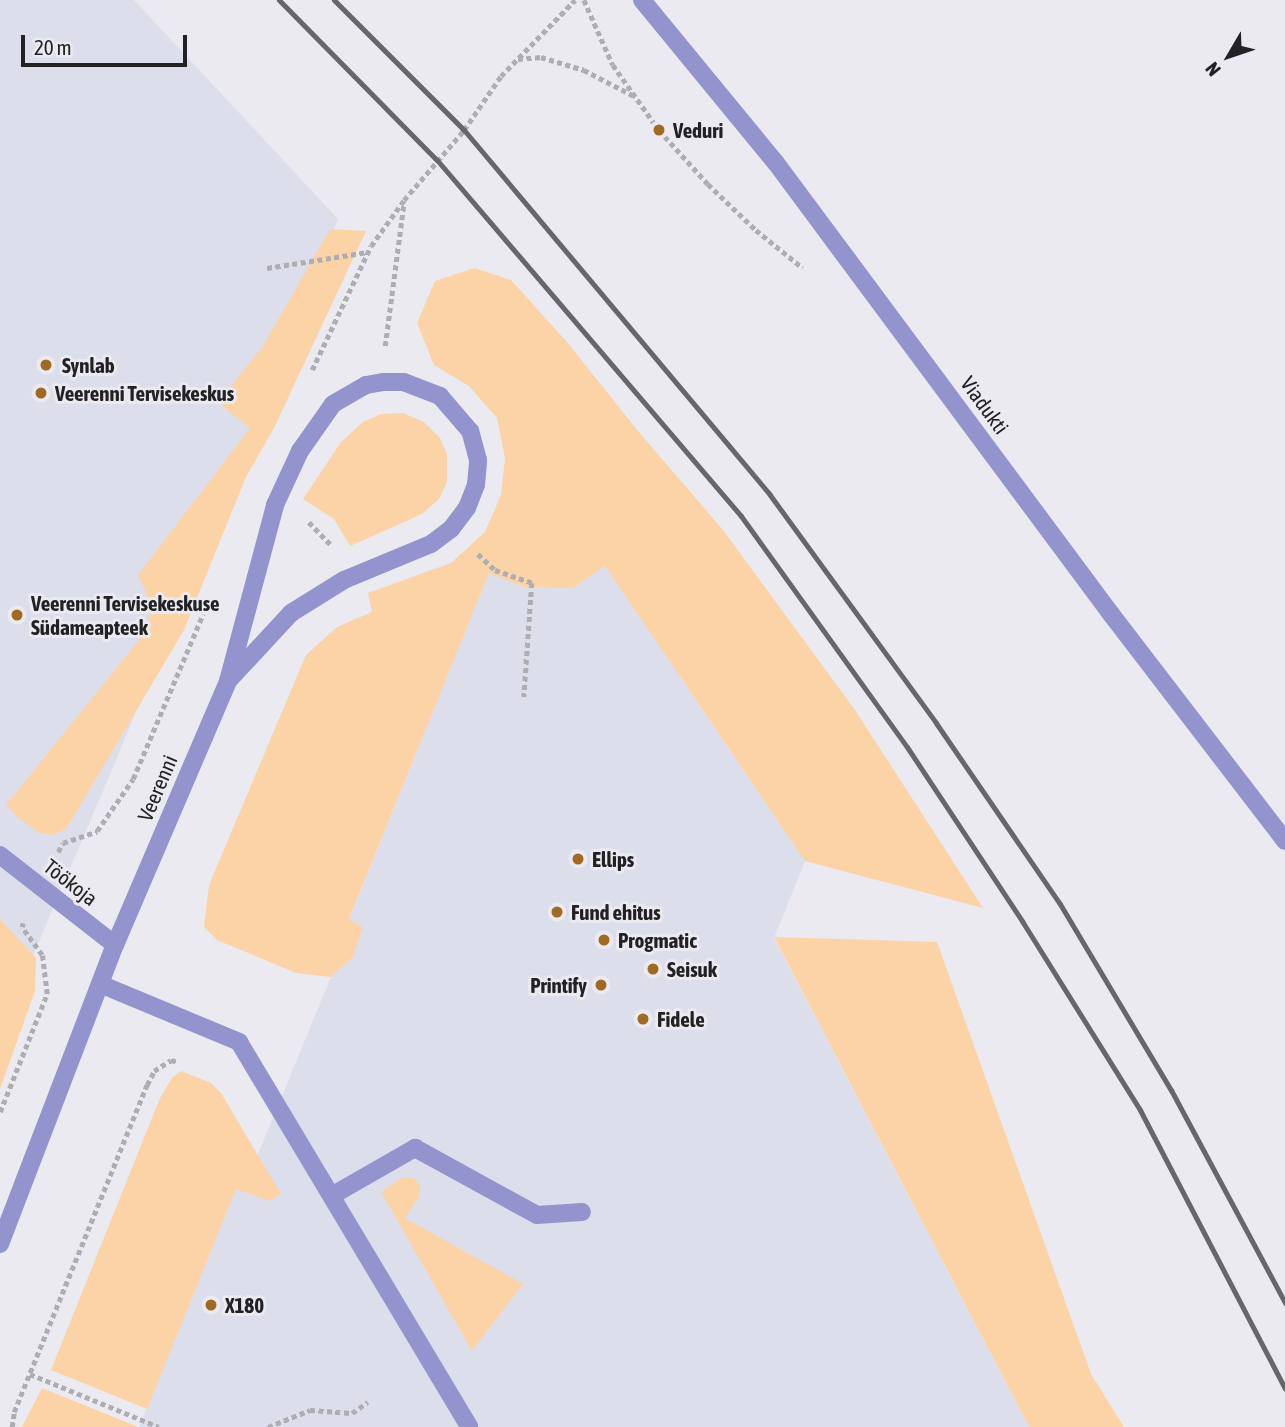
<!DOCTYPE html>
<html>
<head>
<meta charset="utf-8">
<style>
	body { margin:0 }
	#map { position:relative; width:1285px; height:1427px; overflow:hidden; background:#eaeaf0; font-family:"Asap Condensed",sans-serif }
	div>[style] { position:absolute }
	.built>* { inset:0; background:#dddeeb }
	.green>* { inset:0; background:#fbd3a7 }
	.path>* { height:4.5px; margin-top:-2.25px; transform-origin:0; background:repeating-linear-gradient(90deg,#adadb2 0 5px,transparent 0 8.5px) }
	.service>* { height:18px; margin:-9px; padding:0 9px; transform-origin:9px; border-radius:9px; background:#9394cd }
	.minor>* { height:18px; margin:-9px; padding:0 9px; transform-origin:9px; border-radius:9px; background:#9394cd }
	.rail>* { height:5px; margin:-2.5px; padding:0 2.5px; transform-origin:2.5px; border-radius:2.5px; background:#67676a }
	.dots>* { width:19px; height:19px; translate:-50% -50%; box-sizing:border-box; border:4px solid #eaeaf0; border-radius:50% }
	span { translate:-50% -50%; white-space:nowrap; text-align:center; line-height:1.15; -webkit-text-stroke:6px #eaeaf0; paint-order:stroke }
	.poi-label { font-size:21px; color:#222224; font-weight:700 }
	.left { translate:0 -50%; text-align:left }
	.right { translate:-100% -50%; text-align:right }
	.street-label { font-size:21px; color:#222224 }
	.north { position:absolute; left:1194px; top:21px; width:70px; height:70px; -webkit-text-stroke:5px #eaeaf0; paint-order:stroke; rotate:231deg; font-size:19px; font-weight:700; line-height:28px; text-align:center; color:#222224 }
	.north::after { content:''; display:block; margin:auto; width:24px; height:32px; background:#222224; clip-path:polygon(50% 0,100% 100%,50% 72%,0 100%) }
	.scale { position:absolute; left:21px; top:35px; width:166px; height:32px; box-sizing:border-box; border:4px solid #222224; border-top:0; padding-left:9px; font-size:21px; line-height:24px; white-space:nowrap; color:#222224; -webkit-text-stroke:5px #eaeaf0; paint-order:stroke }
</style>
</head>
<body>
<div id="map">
	<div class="built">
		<i style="clip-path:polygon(0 0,134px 0,338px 219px,114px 765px,0 1033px)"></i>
		<i style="clip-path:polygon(605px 566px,805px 861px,774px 938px,1029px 1427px,139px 1427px,236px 1189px,258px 1154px,331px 977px,353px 957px,363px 927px,349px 920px,489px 572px,524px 587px)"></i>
	</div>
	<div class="green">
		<i style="clip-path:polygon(330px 229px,366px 231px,274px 428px,246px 477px,184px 630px,67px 828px,53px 835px,40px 833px,18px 818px,6px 805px,148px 629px,150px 601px,138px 575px,250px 428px,222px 406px,222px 397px,263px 346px)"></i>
		<i style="clip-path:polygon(475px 268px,511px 280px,567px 342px,638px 431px,723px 530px,855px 710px,983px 908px,805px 861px,605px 566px,573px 588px,524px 587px,489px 573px,349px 919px,363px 927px,353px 957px,331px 977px,296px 973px,217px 940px,204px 927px,209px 885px,306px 655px,337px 627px,372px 612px,368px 593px,451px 563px,485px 532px,501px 495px,505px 458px,497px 418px,469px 386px,434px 365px,417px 323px,435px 281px)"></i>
		<i style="clip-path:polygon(403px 413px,424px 422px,440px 438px,447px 454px,447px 482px,439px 499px,422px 514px,350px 546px,334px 519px,303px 499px,341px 442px,363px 422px,381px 414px)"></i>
		<i style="clip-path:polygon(0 919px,36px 958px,35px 991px,0 1089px)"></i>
		<i style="clip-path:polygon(774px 937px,937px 942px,1091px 1374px,1124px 1427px,1029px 1427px)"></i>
		<i style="clip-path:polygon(181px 1071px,211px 1083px,221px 1093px,281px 1194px,269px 1201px,236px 1189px,147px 1409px,51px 1370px,160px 1098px,172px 1078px)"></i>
		<i style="clip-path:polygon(401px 1178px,413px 1178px,420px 1185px,419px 1197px,405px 1218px,523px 1284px,472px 1351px,381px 1192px)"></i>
		<i style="clip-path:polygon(42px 1388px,138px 1427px,22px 1427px)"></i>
	</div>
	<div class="path">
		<i style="left:584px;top:0;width:71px;rotate:66deg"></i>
		<i style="left:613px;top:65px;width:80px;rotate:54.7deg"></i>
		<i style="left:659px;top:130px;width:73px;rotate:47.8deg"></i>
		<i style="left:708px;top:184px;width:66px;rotate:43.8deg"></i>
		<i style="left:756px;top:230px;width:60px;rotate:39deg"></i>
		<i style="left:518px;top:59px;width:23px;rotate:-5deg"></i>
		<i style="left:541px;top:57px;width:45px;rotate:16.8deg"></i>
		<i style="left:584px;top:70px;width:56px;rotate:27.5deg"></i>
		<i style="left:267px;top:268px;width:102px;rotate:-9deg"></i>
		<i style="left:385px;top:346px;width:145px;rotate:-82.5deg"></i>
		<i style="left:312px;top:370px;width:137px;rotate:-64.6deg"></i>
		<i style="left:371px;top:246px;width:57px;rotate:-54.3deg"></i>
		<i style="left:404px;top:200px;width:92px;rotate:-49.4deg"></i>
		<i style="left:464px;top:130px;width:65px;rotate:-55.6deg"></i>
		<i style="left:501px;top:76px;width:106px;rotate:-45.8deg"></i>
		<i style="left:309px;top:522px;width:33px;rotate:46deg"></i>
		<i style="left:478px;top:554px;width:23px;rotate:43deg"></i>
		<i style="left:495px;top:570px;width:39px;rotate:19deg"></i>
		<i style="left:532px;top:583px;width:114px;rotate:94deg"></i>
		<i style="left:58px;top:852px;width:10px;rotate:-61deg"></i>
		<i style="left:63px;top:843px;width:36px;rotate:-19deg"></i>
		<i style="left:97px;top:831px;width:63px;rotate:-55.3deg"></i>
		<i style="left:133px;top:779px;width:179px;rotate:-67deg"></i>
		<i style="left:0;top:1112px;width:127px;rotate:-68.3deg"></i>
		<i style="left:47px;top:994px;width:39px;rotate:-97deg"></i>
		<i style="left:42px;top:955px;width:34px;rotate:-126deg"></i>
		<i style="left:22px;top:927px;width:4px;rotate:-76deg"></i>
		<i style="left:30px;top:1374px;width:139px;rotate:22.3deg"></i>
		<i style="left:12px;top:1427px;width:15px;rotate:-82deg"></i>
		<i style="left:14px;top:1412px;width:353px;rotate:-67.9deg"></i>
		<i style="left:147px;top:1085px;width:16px;rotate:-63deg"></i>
		<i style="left:154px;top:1071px;width:20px;rotate:-33deg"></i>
		<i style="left:171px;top:1060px;width:7px;rotate:16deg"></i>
		<i style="left:268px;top:1427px;width:45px;rotate:-22deg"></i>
		<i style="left:310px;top:1410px;width:42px;rotate:4.1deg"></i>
		<i style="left:352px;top:1413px;width:19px;rotate:-35deg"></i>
	</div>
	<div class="service">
		<i style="left:228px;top:681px;width:93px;rotate:-47.2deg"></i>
		<i style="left:291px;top:613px;width:62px;rotate:-31.9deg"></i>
		<i style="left:344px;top:580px;width:94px;rotate:-22.5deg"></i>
		<i style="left:431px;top:544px;width:25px;rotate:-37deg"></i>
		<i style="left:451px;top:529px;width:26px;rotate:-53deg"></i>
		<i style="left:467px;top:508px;width:25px;rotate:-69deg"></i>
		<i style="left:476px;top:485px;width:25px;rotate:-85deg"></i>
		<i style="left:478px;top:460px;width:30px;rotate:-105deg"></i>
		<i style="left:470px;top:431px;width:46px;rotate:-130.6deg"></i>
		<i style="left:440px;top:396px;width:39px;rotate:-159deg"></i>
		<i style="left:404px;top:382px;width:21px;rotate:180deg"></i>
		<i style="left:100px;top:984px;width:151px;rotate:22.6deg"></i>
		<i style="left:239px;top:1042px;width:448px;rotate:59.1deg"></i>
		<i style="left:333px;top:1195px;width:95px;rotate:-29.8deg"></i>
		<i style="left:415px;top:1148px;width:139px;rotate:28.8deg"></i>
		<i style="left:537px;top:1215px;width:45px;rotate:-3.8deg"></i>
	</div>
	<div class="minor">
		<i style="left:642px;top:0;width:211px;rotate:50.6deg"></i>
		<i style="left:776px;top:163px;width:562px;rotate:53.4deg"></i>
		<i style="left:1111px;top:614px;width:286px;rotate:52.5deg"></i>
		<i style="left:0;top:855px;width:146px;rotate:38deg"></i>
		<i style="left:0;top:1244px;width:320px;rotate:-69deg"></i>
		<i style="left:115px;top:945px;width:287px;rotate:-66.8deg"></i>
		<i style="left:228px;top:681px;width:182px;rotate:-75deg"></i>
		<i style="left:275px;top:505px;width:60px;rotate:-65.2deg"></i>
		<i style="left:300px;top:451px;width:57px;rotate:-54.9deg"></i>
		<i style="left:333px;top:404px;width:38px;rotate:-30deg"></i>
		<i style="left:366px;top:385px;width:17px;rotate:-10deg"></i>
	</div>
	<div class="rail">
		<i style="left:279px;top:0;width:225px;rotate:45.4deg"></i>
		<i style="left:437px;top:160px;width:468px;rotate:49.5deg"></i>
		<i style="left:741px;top:516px;width:284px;rotate:54.3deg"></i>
		<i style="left:907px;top:747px;width:209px;rotate:56.5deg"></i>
		<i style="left:1022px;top:921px;width:223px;rotate:58deg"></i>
		<i style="left:1140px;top:1110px;width:314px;rotate:62.5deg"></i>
		<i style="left:334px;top:0;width:184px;rotate:45deg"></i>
		<i style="left:464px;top:130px;width:476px;rotate:50deg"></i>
		<i style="left:770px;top:495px;width:282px;rotate:53.9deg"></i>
		<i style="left:936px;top:723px;width:219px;rotate:55.6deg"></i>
		<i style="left:1060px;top:904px;width:217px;rotate:59.2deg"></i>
		<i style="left:1171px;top:1090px;width:242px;rotate:61.8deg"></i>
	</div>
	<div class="dots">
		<i style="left:659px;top:130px;background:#a06a23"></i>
		<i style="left:46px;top:365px;background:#a06a23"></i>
		<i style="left:41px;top:393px;background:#a06a23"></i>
		<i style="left:17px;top:615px;background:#a06a23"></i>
		<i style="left:578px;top:859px;background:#a06a23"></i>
		<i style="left:557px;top:912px;background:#a06a23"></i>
		<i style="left:604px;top:940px;background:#a06a23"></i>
		<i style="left:653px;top:969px;background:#a06a23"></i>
		<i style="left:601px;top:985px;background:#a06a23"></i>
		<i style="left:643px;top:1019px;background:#a06a23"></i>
		<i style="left:211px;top:1305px;background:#a06a23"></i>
	</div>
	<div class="poi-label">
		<span class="left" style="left:673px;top:130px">Veduri</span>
		<span class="left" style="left:62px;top:365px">Synlab</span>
		<span class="left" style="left:55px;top:393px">Veerenni Tervisekeskus</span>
		<span class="left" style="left:31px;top:615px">Veerenni Tervisekeskuse<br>Südameapteek</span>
		<span class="left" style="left:592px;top:859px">Ellips</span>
		<span class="left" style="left:571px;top:912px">Fund ehitus</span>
		<span class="left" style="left:618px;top:940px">Progmatic</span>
		<span class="left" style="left:667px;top:969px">Seisuk</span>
		<span class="right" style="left:587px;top:985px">Printify</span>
		<span class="left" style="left:657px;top:1019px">Fidele</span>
		<span class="left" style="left:225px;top:1305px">X180</span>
	</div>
	<div class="street-label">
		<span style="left:985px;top:405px;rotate:54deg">Viadukti</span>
		<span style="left:157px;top:788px;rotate:-67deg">Veerenni</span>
		<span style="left:71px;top:882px;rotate:38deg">Töökoja</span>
	</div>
	<div class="north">N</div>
	<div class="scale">20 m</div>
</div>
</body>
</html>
